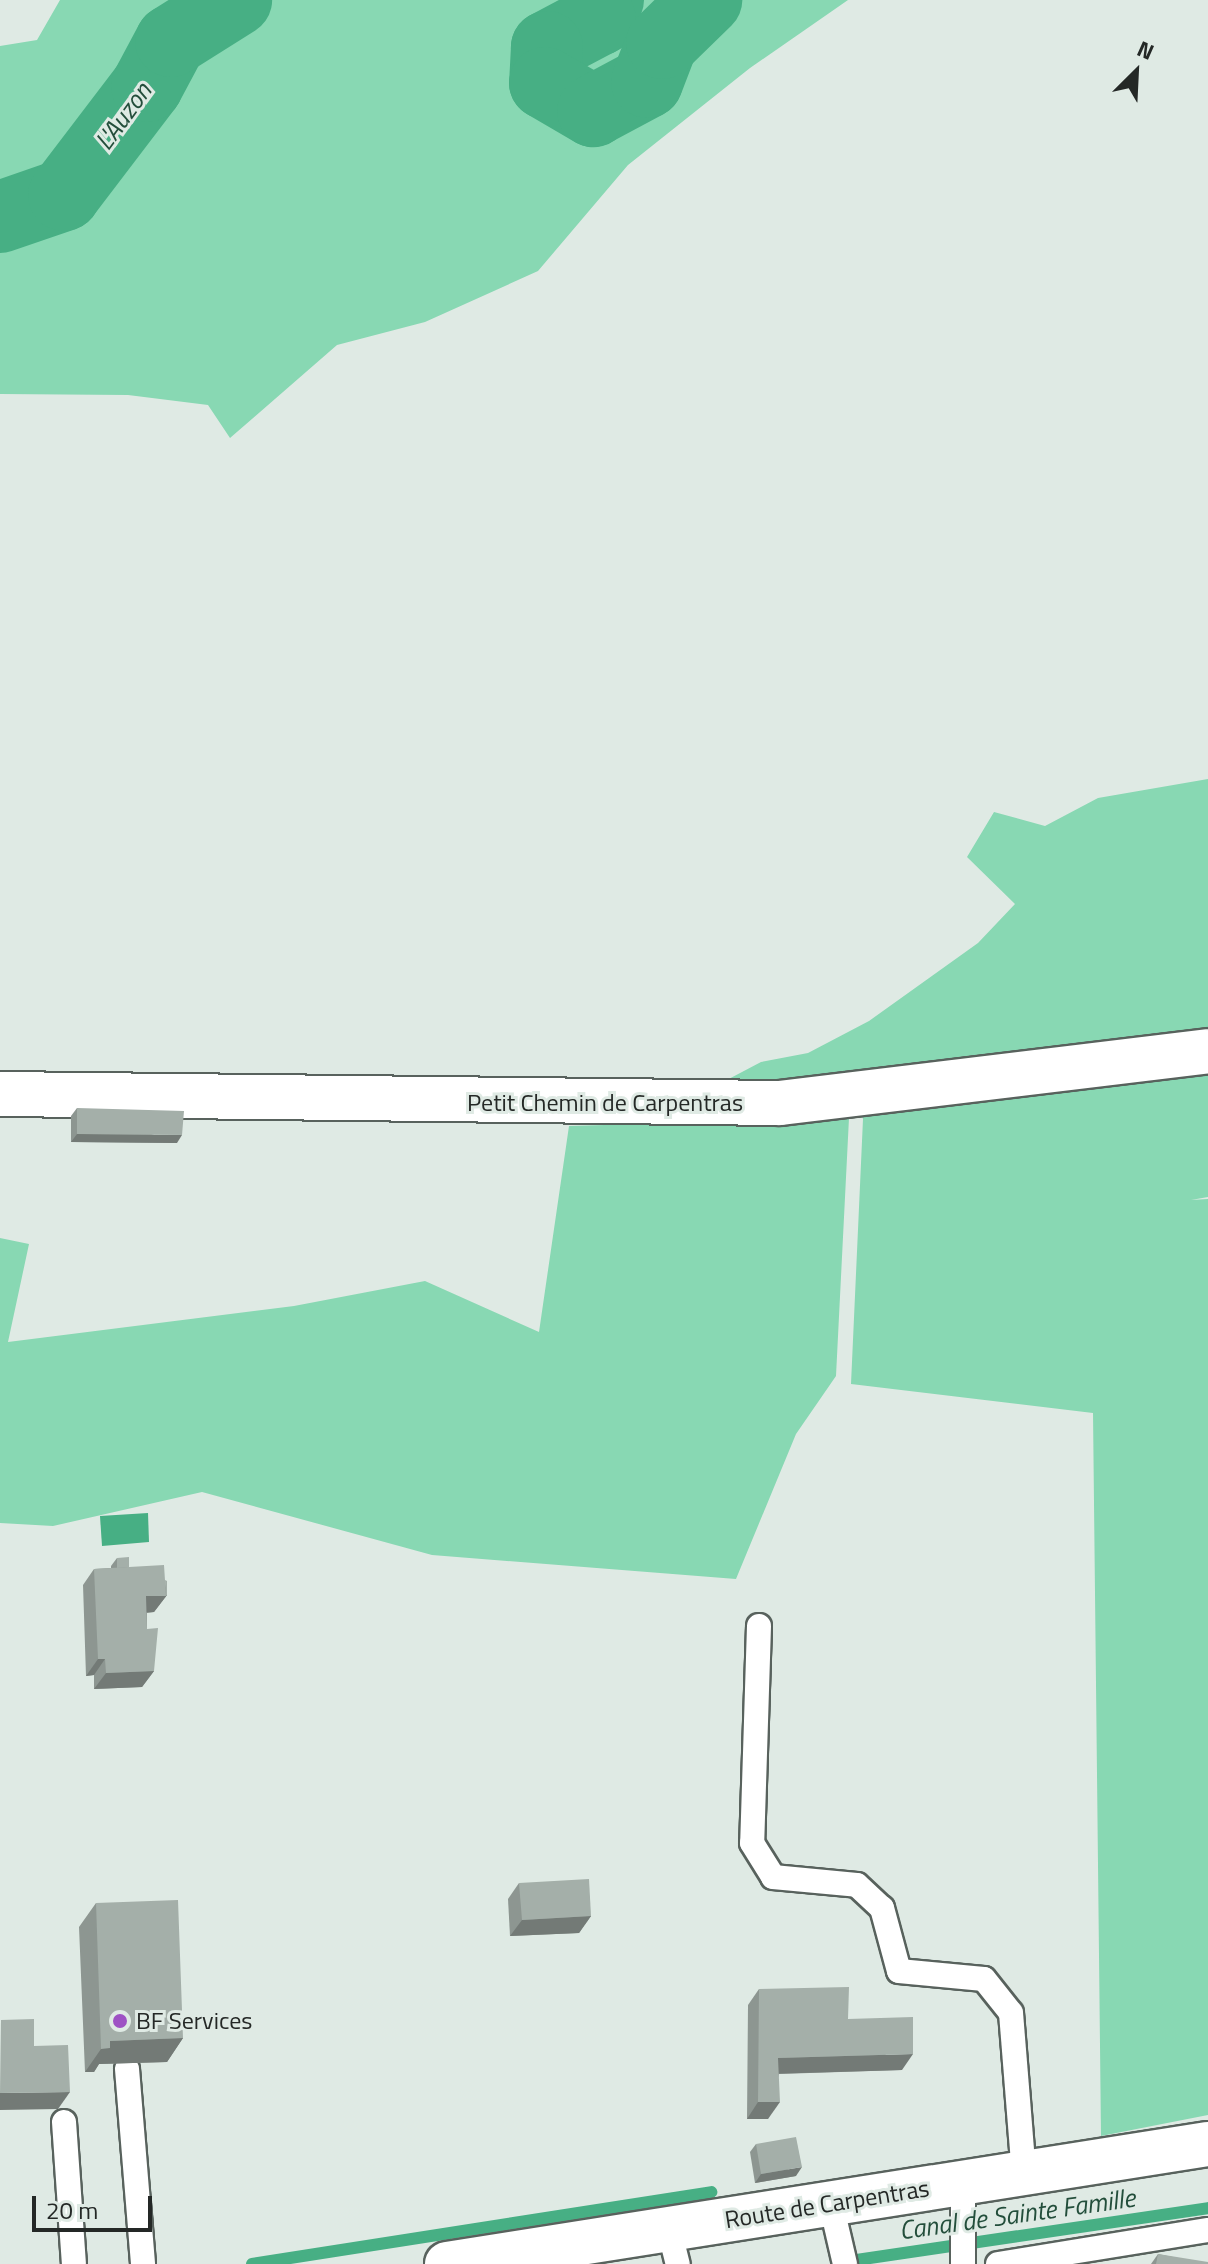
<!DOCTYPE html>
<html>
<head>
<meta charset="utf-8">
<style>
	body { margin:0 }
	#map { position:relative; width:1208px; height:2264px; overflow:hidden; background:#dfeae4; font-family:"Titillium Web",sans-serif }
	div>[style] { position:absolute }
	.green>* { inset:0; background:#88d8b3 }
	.water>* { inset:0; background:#47af84 }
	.stream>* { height:12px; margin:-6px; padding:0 6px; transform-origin:6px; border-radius:6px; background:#47af84 }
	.river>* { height:72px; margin:-36px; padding:0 36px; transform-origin:36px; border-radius:36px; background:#47af84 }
	.roads { filter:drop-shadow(2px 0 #58625d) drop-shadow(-2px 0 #58625d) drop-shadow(0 2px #58625d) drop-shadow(0 -2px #58625d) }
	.service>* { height:24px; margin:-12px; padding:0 12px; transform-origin:12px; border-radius:12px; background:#fff }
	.minor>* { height:44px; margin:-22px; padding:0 22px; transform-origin:22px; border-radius:22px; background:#fff }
	.secondary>* { height:44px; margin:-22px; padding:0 22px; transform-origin:22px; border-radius:22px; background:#fff }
	.wall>* { inset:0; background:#8d9691 }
	.shaded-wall>* { inset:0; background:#737a76 }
	.building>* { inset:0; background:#a4afa9 }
	.dots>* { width:22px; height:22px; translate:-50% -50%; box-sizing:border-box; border:4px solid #dfeae4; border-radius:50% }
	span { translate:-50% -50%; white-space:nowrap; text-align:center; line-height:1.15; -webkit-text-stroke:6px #dfeae4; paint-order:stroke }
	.street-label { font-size:24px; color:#242826 }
	.poi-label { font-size:24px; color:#242826 }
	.left { translate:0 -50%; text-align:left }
	.water-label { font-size:26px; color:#234e3b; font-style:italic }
	.north { position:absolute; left:1096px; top:32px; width:80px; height:80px; -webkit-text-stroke:6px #dfeae4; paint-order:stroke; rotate:24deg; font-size:22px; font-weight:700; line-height:32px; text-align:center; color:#242826 }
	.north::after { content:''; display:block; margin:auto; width:28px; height:36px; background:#242826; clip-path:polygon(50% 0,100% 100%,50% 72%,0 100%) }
	.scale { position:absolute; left:32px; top:2196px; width:120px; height:36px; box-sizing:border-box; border:4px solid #242826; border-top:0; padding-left:10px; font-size:24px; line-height:28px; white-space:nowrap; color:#242826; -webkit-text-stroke:6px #dfeae4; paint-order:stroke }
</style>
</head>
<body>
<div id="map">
	<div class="green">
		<i style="clip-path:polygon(60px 0,848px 0,750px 68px,628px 165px,538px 271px,425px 322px,337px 345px,230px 438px,208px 405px,128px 395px,0 394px,0 46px,37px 40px)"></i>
		<i style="clip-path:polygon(1208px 779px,1208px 1197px,1191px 1200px,1208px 1199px,1208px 2115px,1101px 2136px,1093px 1413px,851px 1384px,863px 1119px,849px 1081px,723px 1082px,761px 1062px,808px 1053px,869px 1021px,978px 943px,1015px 904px,967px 857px,994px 812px,1045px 826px,1098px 798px)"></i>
		<i style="clip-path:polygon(849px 1118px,836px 1376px,796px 1434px,736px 1579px,432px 1555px,202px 1492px,53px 1526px,0 1523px,0 1238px,29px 1244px,8px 1342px,294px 1306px,425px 1281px,539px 1332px,569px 1126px)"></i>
	</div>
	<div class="water">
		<i style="clip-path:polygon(148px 1513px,149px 1542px,102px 1546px,100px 1516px)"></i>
	</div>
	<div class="stream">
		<i style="left:843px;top:2262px;width:369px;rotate:-8.4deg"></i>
		<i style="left:252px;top:2264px;width:465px;rotate:-8.9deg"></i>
	</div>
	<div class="river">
		<i style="left:608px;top:0;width:21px;rotate:113deg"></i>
		<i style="left:600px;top:19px;width:60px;rotate:152.2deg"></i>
		<i style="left:547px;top:47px;width:36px;rotate:93deg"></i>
		<i style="left:545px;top:83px;width:56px;rotate:30.3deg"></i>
		<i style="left:593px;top:111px;width:61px;rotate:-28.2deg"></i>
		<i style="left:647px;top:82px;width:42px;rotate:-69deg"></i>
		<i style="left:662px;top:43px;width:62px;rotate:-44.3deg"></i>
		<i style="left:0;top:217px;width:68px;rotate:-19deg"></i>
		<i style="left:64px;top:195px;width:137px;rotate:-52.7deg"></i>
		<i style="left:147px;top:86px;width:51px;rotate:-61.9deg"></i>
		<i style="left:171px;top:41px;width:77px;rotate:-32.2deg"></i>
	</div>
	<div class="roads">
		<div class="service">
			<i style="left:759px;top:1626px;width:217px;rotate:91.8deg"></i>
			<i style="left:752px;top:1843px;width:40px;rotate:58deg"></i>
			<i style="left:773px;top:1877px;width:84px;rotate:5.4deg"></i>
			<i style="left:857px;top:1885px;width:34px;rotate:43deg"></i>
			<i style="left:882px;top:1908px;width:65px;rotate:74.9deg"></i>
			<i style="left:899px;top:1971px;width:85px;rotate:5.4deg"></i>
			<i style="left:984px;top:1979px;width:43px;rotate:51.5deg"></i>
			<i style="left:1011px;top:2013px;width:162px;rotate:85.4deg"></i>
			<i style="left:127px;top:2069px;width:196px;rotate:85.3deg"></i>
			<i style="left:64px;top:2122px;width:142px;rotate:86deg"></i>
			<i style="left:831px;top:2204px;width:62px;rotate:76.9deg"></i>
			<i style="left:669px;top:2229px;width:36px;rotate:76deg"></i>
			<i style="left:963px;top:2264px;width:81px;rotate:-90deg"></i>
			<i style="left:998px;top:2264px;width:213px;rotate:-9.2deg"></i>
		</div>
		<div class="minor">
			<i style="left:0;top:1094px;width:780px;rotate:0.66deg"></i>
			<i style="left:780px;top:1103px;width:431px;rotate:-6.9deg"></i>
		</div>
		<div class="secondary">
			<i style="left:447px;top:2264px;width:770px;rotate:-8.96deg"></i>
		</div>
	</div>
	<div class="wall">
		<i style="clip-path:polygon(77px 1108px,177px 1143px,71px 1142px,71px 1116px)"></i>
		<i style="clip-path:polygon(117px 1558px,129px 1567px,165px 1580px,167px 1595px,154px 1612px,147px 1613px,147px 1629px,154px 1671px,142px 1687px,94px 1689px,94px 1675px,86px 1676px,83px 1585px,94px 1569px,111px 1568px,111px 1566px)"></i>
		<i style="clip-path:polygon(519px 1883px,591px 1916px,579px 1933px,510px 1936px,508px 1899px)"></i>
		<i style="clip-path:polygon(96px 1903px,183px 2038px,167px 2062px,99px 2064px,94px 2072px,85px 2072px,79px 1927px)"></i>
		<i style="clip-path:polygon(759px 1989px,848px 2019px,902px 2070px,779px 2074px,768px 2119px,747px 2119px,748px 2005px)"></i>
		<i style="clip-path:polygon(756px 2144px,796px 2176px,755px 2183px,750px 2152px)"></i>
		<i style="clip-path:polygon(1158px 2254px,1208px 2264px,1151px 2264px)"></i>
	</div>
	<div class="shaded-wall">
		<i style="clip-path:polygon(77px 1134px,182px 1135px,177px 1143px,71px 1142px)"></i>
		<i style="clip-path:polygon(167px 1595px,154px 1612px,135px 1613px,146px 1596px)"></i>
		<i style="clip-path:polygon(98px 1659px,105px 1659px,94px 1675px,86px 1676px)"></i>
		<i style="clip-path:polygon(154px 1671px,142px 1687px,94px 1689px,106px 1673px)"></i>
		<i style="clip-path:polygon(591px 1916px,579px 1933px,510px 1936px,522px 1920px)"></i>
		<i style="clip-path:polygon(183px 2038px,167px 2062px,99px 2064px,94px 2072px,85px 2072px,101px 2049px,110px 2041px)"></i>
		<i style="clip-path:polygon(913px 2054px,902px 2070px,767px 2074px,778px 2058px)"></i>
		<i style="clip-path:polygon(70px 2092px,58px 2109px,0 2110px,0 2093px)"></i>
		<i style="clip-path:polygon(758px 2102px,780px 2102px,768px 2119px,747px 2119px)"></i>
		<i style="clip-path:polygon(802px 2167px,796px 2176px,755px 2183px,761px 2174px)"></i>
	</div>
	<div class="building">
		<i style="clip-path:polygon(77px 1108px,184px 1111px,182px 1135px,77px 1134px)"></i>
		<i style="clip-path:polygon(129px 1557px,129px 1567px,117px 1568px,117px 1558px)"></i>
		<i style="clip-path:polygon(164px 1565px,166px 1596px,146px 1596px,147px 1629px,158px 1628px,154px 1671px,106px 1673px,105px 1659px,98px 1659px,94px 1569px)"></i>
		<i style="clip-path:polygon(165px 1580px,167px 1581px,167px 1595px,166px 1596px)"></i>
		<i style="clip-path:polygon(589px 1879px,591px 1916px,522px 1920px,519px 1883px)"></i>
		<i style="clip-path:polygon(178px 1900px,183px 2038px,110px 2041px,110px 2048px,101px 2049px,96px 1903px)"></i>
		<i style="clip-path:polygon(849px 1987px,848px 2019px,913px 2017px,913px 2054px,778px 2058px,780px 2102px,758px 2102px,759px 1989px)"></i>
		<i style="clip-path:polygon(34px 2019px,34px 2046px,68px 2045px,70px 2092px,0 2093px,1px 2020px)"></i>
		<i style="clip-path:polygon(796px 2137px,802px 2167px,761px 2174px,756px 2144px)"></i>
		<i style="clip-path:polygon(1158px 2254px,1208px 2262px,1208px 2264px,1156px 2264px)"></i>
	</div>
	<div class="dots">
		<i style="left:120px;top:2021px;background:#9e52c4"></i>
	</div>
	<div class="street-label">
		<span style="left:605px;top:1103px">Petit Chemin de Carpentras</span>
		<span style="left:827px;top:2204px;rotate:-9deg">Route de Carpentras</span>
	</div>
	<div class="poi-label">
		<span class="left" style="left:136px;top:2021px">BF Services</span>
	</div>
	<div class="water-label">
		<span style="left:123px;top:116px;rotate:-54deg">L'Auzon</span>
		<span style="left:1017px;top:2214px;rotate:-8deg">Canal de Sainte Famille</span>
	</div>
	<div class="north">N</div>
	<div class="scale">20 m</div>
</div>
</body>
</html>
